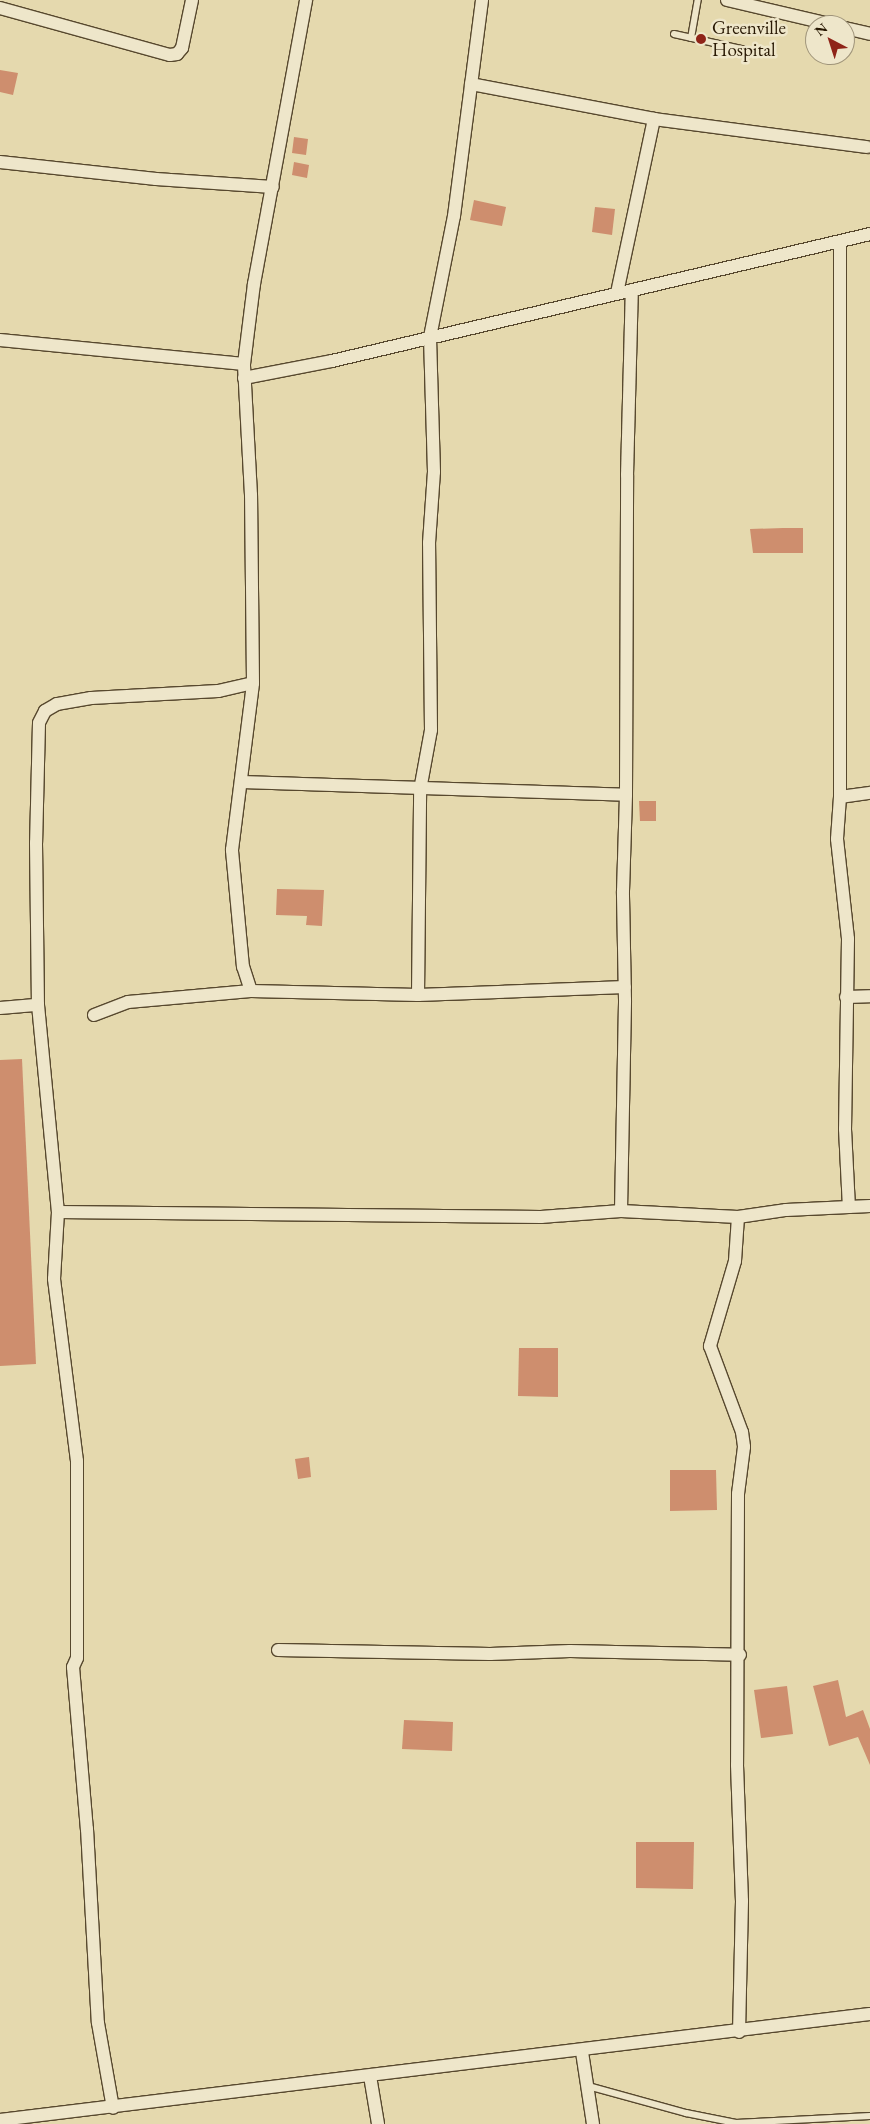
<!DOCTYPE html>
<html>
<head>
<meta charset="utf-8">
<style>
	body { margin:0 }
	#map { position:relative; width:870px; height:2124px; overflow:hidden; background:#e5d9ae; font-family:"EB Garamond",serif }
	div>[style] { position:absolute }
	.building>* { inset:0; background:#ce8e6e }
	.roads { filter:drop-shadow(1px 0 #57482e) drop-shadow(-1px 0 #57482e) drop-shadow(0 1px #57482e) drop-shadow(0 -1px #57482e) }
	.service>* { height:6px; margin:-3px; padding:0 3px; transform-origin:3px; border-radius:3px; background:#eee6ca }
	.minor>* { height:12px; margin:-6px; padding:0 6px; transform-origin:6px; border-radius:6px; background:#eee6ca }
	.dots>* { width:14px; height:14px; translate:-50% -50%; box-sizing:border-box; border:2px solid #eee6ca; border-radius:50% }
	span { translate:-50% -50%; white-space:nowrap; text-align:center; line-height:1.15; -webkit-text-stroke:5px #eee6ca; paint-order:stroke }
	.poi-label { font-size:19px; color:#281803 }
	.left { translate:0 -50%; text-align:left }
	.north { position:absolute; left:805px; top:15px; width:50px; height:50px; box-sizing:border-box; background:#eee6ca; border:1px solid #9f947a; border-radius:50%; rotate:320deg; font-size:14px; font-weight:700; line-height:20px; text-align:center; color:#281803 }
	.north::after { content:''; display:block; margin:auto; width:18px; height:22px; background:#8f2418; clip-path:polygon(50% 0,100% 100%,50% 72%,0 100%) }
</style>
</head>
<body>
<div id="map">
	<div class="building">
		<i style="clip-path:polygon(0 70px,18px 73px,13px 95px,0 92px)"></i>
		<i style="clip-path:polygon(294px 137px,308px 139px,306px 155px,292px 153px)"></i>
		<i style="clip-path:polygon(294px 162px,309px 165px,307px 178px,292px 175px)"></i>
		<i style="clip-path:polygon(474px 200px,506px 207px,502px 226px,470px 220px)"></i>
		<i style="clip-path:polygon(595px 207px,615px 209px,612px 235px,592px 232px)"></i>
		<i style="clip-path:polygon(783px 528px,803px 528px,803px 553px,753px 553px,750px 529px)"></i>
		<i style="clip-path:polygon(639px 801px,656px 801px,656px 821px,640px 821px)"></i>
		<i style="clip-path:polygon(277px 889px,324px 890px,322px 926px,306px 925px,307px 916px,276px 915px)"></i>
		<i style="clip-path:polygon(22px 1059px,36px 1364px,0 1366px,0 1060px)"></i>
		<i style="clip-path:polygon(519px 1348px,558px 1348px,558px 1397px,518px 1396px)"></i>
		<i style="clip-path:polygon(309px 1457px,311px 1477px,298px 1479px,295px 1459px)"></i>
		<i style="clip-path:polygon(670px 1470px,716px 1470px,717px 1510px,670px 1511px)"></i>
		<i style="clip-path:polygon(838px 1680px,846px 1717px,863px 1710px,870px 1729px,870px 1765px,858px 1737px,829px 1746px,813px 1686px)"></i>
		<i style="clip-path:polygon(787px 1686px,793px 1734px,761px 1738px,754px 1690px)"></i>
		<i style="clip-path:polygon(404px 1720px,453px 1722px,452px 1751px,402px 1749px)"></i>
		<i style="clip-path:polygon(636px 1842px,694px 1842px,693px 1889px,636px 1888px)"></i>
	</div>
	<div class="roads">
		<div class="service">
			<i style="left:674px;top:34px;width:78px;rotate:12.6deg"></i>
			<i style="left:691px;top:38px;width:39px;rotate:-80deg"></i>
			<i style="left:588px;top:2086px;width:102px;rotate:15.4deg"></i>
			<i style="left:686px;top:2113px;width:51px;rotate:11.3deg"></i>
			<i style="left:736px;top:2123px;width:134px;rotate:-3deg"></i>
		</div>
		<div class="minor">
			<i style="left:727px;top:0;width:110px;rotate:13.2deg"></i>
			<i style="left:0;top:8px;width:176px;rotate:15.5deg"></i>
			<i style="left:170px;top:55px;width:7px;rotate:-8deg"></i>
			<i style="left:177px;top:54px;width:8px;rotate:-50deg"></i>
			<i style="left:182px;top:48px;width:49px;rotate:-78.2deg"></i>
			<i style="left:845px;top:28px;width:26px;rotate:13deg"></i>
			<i style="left:471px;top:84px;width:186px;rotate:10.8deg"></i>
			<i style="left:654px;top:119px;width:215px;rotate:7.5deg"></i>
			<i style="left:0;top:162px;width:157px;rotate:6.2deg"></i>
			<i style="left:156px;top:179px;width:117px;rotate:3.9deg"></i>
			<i style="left:840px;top:242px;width:555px;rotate:90deg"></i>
			<i style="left:840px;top:797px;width:42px;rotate:94.1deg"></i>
			<i style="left:837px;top:839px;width:101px;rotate:83.7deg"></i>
			<i style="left:848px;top:939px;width:190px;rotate:90.9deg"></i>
			<i style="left:845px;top:1129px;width:78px;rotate:87.1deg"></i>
			<i style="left:617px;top:293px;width:178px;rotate:-78deg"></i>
			<i style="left:0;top:340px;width:245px;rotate:5.6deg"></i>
			<i style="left:244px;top:378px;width:90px;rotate:-10.9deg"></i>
			<i style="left:332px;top:361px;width:553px;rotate:-13.28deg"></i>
			<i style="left:253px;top:683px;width:36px;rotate:167deg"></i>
			<i style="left:218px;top:691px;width:127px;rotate:176.8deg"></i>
			<i style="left:91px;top:698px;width:35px;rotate:170deg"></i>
			<i style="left:57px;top:704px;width:14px;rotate:150deg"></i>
			<i style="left:45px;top:711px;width:13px;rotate:117deg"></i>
			<i style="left:39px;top:723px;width:120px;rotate:91.4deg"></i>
			<i style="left:36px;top:843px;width:162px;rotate:89.3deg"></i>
			<i style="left:38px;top:1005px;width:208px;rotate:84.5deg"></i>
			<i style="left:58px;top:1212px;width:483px;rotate:0.6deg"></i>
			<i style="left:541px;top:1217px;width:80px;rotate:-4.3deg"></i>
			<i style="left:621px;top:1211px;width:117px;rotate:2.9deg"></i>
			<i style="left:738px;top:1217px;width:49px;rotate:-8.3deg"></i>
			<i style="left:786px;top:1210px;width:84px;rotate:-2.7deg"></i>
			<i style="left:242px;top:782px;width:384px;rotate:1.9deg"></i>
			<i style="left:840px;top:797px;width:30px;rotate:-8deg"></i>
			<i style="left:251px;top:991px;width:25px;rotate:-108deg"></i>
			<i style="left:243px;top:967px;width:118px;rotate:-95.4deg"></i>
			<i style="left:232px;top:850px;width:168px;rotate:-82.8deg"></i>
			<i style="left:253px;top:683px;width:188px;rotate:-90.6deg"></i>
			<i style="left:251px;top:495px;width:131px;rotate:-93.1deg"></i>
			<i style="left:244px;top:364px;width:81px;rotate:-82.9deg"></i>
			<i style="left:254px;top:284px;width:289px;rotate:-79.6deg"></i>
			<i style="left:418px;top:995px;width:205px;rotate:-89.4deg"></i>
			<i style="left:420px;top:790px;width:61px;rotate:-79.6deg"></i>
			<i style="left:431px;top:730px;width:187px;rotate:-90.6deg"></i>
			<i style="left:429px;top:543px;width:71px;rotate:-86deg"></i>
			<i style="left:434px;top:472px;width:135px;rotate:-91.7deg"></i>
			<i style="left:430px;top:337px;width:123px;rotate:-78.8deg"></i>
			<i style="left:454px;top:216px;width:218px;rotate:-82.6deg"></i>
			<i style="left:846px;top:997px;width:24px;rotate:-2deg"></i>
			<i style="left:0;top:1008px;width:38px;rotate:-5deg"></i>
			<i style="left:94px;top:1015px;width:36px;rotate:-21deg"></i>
			<i style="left:128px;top:1002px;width:123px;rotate:-5.1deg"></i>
			<i style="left:251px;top:991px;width:167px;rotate:1.4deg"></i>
			<i style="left:418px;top:995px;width:207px;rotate:-2.2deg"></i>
			<i style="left:621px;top:1211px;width:211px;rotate:-88.9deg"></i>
			<i style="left:625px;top:1000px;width:109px;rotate:-91.1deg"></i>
			<i style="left:623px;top:891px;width:96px;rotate:-88.2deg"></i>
			<i style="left:626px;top:795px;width:320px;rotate:-89.8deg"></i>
			<i style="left:627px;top:475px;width:185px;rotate:-88.5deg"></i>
			<i style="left:58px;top:1212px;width:67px;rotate:93.4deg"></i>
			<i style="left:54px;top:1279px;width:183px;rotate:82.8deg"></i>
			<i style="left:77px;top:1461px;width:197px;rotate:90deg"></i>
			<i style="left:77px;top:1658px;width:10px;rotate:114deg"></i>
			<i style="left:73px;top:1667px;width:163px;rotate:85.1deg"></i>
			<i style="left:87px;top:1829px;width:194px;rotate:86.8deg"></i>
			<i style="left:98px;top:2023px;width:86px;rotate:80deg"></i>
			<i style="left:738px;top:1217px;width:44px;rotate:93.9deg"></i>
			<i style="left:735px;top:1261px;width:89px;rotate:106.4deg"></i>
			<i style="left:710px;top:1346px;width:92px;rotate:69.6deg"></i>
			<i style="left:742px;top:1432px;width:15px;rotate:82deg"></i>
			<i style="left:744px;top:1447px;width:47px;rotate:97.3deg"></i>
			<i style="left:738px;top:1494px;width:271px;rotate:90.2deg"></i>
			<i style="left:737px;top:1765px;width:136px;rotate:87.9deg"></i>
			<i style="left:742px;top:1901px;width:131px;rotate:91.3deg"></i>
			<i style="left:278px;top:1650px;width:212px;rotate:1.1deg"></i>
			<i style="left:490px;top:1654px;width:80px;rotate:-2.1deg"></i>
			<i style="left:570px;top:1651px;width:170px;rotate:1.3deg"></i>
			<i style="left:582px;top:2052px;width:73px;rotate:81.3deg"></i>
			<i style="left:370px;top:2076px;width:49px;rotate:80.5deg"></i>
			<i style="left:0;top:2120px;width:876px;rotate:-6.95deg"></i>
		</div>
	</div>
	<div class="dots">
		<i style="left:701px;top:39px;background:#8f2418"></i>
	</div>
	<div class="poi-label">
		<span class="left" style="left:712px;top:39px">Greenville<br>Hospital</span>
	</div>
	<div class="north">N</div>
</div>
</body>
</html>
